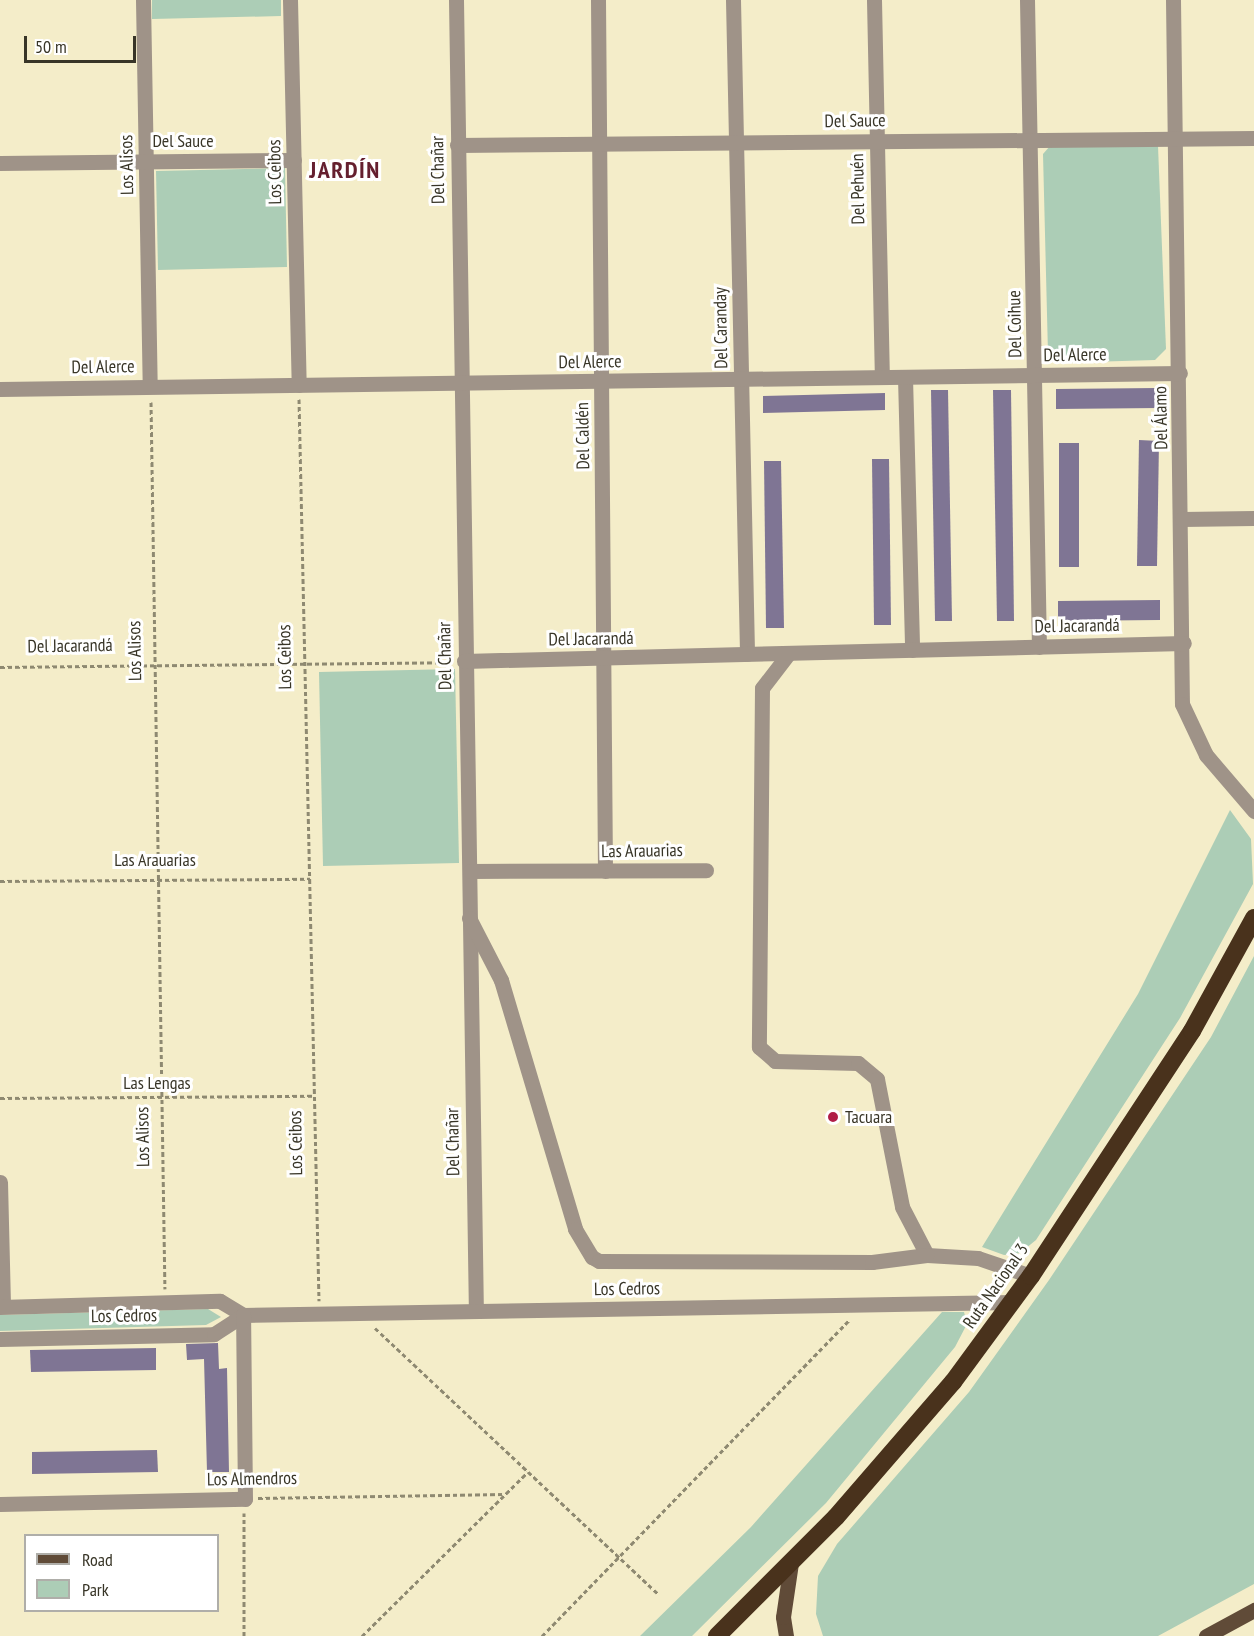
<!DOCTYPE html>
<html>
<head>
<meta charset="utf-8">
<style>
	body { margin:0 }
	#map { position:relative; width:1254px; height:1636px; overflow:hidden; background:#f4edc9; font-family:"PT Sans Narrow",sans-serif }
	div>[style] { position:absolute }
	.green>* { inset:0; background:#accdb6 }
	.building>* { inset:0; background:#7f7594 }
	.path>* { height:3px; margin-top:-1.5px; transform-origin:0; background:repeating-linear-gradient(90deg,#8e8971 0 4.5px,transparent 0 7.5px) }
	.minor>* { height:15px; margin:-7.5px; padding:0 7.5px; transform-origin:7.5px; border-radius:7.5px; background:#9f9388 }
	.major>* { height:15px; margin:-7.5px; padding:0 7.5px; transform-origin:7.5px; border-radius:7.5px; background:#604b38 }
	.highway>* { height:18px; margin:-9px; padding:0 9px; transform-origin:9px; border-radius:9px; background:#49321c }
	.dots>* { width:16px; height:16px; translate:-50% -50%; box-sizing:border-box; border:3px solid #fff; border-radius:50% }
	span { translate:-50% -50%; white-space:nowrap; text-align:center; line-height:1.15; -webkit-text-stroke:6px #fff; paint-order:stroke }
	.street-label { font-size:18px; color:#383527 }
	.poi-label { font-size:18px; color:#383527 }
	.left { translate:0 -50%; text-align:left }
	.district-label { font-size:24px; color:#651f2e; font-weight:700; letter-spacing:1.5px }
	.legend { position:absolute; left:24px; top:1534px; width:195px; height:78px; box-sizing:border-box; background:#fff; border:2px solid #afaea9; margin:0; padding:8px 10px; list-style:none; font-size:18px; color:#383527 }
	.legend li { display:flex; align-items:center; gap:12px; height:30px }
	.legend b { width:30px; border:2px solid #afaea9 }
	.scale { position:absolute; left:24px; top:36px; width:112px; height:27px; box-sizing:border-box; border:3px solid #383527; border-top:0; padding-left:8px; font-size:18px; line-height:21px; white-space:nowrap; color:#383527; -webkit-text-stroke:4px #fff; paint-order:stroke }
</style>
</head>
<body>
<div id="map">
	<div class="green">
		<i style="clip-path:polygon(152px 0,281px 0,281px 16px,152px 19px)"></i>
		<i style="clip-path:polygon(1050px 146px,1158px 146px,1166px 349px,1155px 360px,1056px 363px,1048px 354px,1043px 154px)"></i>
		<i style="clip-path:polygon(285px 168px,287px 267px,158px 270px,156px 171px)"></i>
		<i style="clip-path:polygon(455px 669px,459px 863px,323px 866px,319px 672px)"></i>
		<i style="clip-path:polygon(1230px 810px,1251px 839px,1253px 884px,1180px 1018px,1036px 1240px,1020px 1253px,1004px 1255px,982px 1247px,1138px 994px)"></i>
		<i style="clip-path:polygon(1254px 956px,1254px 1584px,1158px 1636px,823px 1636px,816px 1614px,818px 1576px,837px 1544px,969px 1392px,1049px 1280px,1211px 1037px)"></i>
		<i style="clip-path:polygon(208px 1309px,221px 1317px,206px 1325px,0 1331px,0 1315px)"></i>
		<i style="clip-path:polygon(942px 1312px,964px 1312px,967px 1324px,955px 1347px,826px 1503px,692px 1636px,640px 1636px,751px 1527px)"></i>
	</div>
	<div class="building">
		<i style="clip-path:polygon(1157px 388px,1158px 408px,1056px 409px,1056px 389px)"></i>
		<i style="clip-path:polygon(931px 390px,948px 390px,952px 621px,935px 621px)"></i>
		<i style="clip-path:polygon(993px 390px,1011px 390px,1014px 621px,997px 621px)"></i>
		<i style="clip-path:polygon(885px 393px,885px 410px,763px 413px,763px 396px)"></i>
		<i style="clip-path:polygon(1139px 440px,1159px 441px,1157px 566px,1137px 566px)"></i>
		<i style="clip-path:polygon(1059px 443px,1079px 443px,1079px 567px,1059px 567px)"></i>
		<i style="clip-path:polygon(872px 459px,889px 459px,891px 625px,874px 625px)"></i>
		<i style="clip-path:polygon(764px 461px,781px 461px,784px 628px,766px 628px)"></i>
		<i style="clip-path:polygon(1160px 600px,1160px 620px,1058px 621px,1058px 601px)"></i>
		<i style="clip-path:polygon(218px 1343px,219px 1369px,227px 1368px,229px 1472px,207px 1472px,204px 1359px,187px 1360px,186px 1344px)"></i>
		<i style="clip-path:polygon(156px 1348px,156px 1370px,31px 1372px,30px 1350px)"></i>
		<i style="clip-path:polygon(157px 1450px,158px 1472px,32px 1474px,32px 1452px)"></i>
	</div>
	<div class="path">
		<i style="left:299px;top:399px;width:902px;rotate:88.73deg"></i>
		<i style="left:151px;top:402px;width:887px;rotate:89.1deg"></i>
		<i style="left:0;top:667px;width:450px;rotate:-0.6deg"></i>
		<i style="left:0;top:881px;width:310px;rotate:-0.4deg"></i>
		<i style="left:0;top:1098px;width:314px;rotate:-0.4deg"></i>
		<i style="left:375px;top:1328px;width:388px;rotate:43.2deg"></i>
		<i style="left:258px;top:1498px;width:247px;rotate:-0.9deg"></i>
		<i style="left:244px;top:1636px;width:123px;rotate:-90deg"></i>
		<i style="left:362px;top:1636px;width:233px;rotate:-44.7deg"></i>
		<i style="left:542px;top:1636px;width:442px;rotate:-45.8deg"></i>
	</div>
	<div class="minor">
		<i style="left:143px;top:0;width:385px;rotate:89deg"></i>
		<i style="left:290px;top:0;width:385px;rotate:88.7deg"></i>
		<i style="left:456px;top:0;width:1311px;rotate:89.13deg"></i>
		<i style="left:598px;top:0;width:871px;rotate:89.54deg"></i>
		<i style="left:733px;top:0;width:654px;rotate:88.77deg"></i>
		<i style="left:874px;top:0;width:377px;rotate:88.8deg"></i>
		<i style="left:1027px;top:0;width:647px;rotate:88.94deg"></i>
		<i style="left:1173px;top:0;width:704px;rotate:89.27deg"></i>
		<i style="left:1182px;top:704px;width:56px;rotate:64.8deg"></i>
		<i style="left:1206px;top:755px;width:74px;rotate:49.4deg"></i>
		<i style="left:457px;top:145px;width:797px;rotate:-0.5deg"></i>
		<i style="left:0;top:163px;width:294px;rotate:-0.6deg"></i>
		<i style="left:905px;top:377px;width:273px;rotate:88.5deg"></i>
		<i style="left:0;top:389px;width:1180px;rotate:-0.78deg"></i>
		<i style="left:1182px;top:519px;width:72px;rotate:-0.8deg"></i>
		<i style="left:789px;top:653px;width:44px;rotate:127.6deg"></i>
		<i style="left:762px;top:688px;width:359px;rotate:90.5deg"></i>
		<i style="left:759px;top:1047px;width:21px;rotate:41deg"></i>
		<i style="left:775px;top:1061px;width:83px;rotate:1.4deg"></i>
		<i style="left:858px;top:1063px;width:25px;rotate:40deg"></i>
		<i style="left:877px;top:1079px;width:130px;rotate:78.9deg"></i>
		<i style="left:902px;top:1207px;width:54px;rotate:62.5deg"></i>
		<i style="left:927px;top:1255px;width:51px;rotate:3.4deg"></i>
		<i style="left:978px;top:1258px;width:56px;rotate:18.8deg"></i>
		<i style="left:464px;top:661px;width:720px;rotate:-1.43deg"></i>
		<i style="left:470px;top:871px;width:236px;rotate:-0.2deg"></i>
		<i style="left:469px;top:918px;width:70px;rotate:62.7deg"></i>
		<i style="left:501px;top:980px;width:260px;rotate:73.4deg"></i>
		<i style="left:575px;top:1229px;width:33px;rotate:59deg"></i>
		<i style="left:592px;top:1257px;width:8px;rotate:30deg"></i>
		<i style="left:599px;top:1261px;width:273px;rotate:0.2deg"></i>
		<i style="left:872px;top:1262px;width:55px;rotate:-7.3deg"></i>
		<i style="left:0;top:1182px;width:124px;rotate:88.6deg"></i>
		<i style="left:0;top:1307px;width:220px;rotate:-1.6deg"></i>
		<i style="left:220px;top:1301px;width:27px;rotate:31deg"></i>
		<i style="left:0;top:1339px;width:214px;rotate:-1.3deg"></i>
		<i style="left:214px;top:1334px;width:35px;rotate:-33deg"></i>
		<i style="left:243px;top:1315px;width:769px;rotate:-0.97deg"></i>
		<i style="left:0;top:1504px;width:245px;rotate:-1.2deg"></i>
		<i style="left:245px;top:1499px;width:184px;rotate:-90.6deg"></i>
	</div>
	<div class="major">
		<i style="left:786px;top:1636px;width:19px;rotate:-99deg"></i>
		<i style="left:783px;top:1617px;width:55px;rotate:-81.6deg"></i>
		<i style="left:1206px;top:1636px;width:55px;rotate:-28.4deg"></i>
	</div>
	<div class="highway">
		<i style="left:717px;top:1636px;width:168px;rotate:-45deg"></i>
		<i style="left:836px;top:1517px;width:179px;rotate:-49.1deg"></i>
		<i style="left:953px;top:1382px;width:132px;rotate:-53.7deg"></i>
		<i style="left:1031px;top:1276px;width:293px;rotate:-56.7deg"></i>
		<i style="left:1192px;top:1031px;width:129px;rotate:-61.2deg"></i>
	</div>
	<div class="dots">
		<i style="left:833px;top:1117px;background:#b01d47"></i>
	</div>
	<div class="street-label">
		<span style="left:855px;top:121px;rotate:-1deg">Del Sauce</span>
		<span style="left:183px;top:141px">Del Sauce</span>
		<span style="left:127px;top:165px;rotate:-91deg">Los Alisos</span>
		<span style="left:438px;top:170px;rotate:-91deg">Del Chañar</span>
		<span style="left:275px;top:172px;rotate:-91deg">Los Ceibos</span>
		<span style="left:858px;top:189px;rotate:-91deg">Del Pehuén</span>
		<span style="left:1015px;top:324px;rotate:-91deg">Del Coihue</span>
		<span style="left:721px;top:328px;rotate:-91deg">Del Caranday</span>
		<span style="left:1075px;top:355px;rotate:-1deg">Del Alerce</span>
		<span style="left:590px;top:362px;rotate:-1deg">Del Alerce</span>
		<span style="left:103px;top:367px;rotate:-1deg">Del Alerce</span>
		<span style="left:1161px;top:418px;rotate:-91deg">Del Álamo</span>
		<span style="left:583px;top:436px;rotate:-91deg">Del Caldén</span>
		<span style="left:1077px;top:626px;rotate:-1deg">Del Jacarandá</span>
		<span style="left:591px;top:639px;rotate:-1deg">Del Jacarandá</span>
		<span style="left:70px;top:646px;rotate:-1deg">Del Jacarandá</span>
		<span style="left:135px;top:651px;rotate:-91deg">Los Alisos</span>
		<span style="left:445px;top:656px;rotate:-91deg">Del Chañar</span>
		<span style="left:285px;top:657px;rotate:-91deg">Los Ceibos</span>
		<span style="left:642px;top:851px;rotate:-1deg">Las Arauarias</span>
		<span style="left:155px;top:860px">Las Arauarias</span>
		<span style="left:157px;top:1083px">Las Lengas</span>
		<span style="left:143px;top:1137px;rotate:-91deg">Los Alisos</span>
		<span style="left:453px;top:1142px;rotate:-91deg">Del Chañar</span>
		<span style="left:296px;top:1143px;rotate:-91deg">Los Ceibos</span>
		<span style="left:996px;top:1286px;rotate:-55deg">Ruta Nacional 3</span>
		<span style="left:627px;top:1289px;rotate:-1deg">Los Cedros</span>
		<span style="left:124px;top:1316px;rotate:-1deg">Los Cedros</span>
		<span style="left:252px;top:1479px;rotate:-1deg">Los Almendros</span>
	</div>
	<div class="poi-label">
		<span class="left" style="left:845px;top:1117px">Tacuara</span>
	</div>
	<div class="district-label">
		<span style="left:345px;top:170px">JARDÍN</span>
	</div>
	<ul class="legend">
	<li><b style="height:8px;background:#604b38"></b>Road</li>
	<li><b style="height:16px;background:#accdb6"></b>Park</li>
	</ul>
	<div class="scale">50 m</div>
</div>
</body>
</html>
